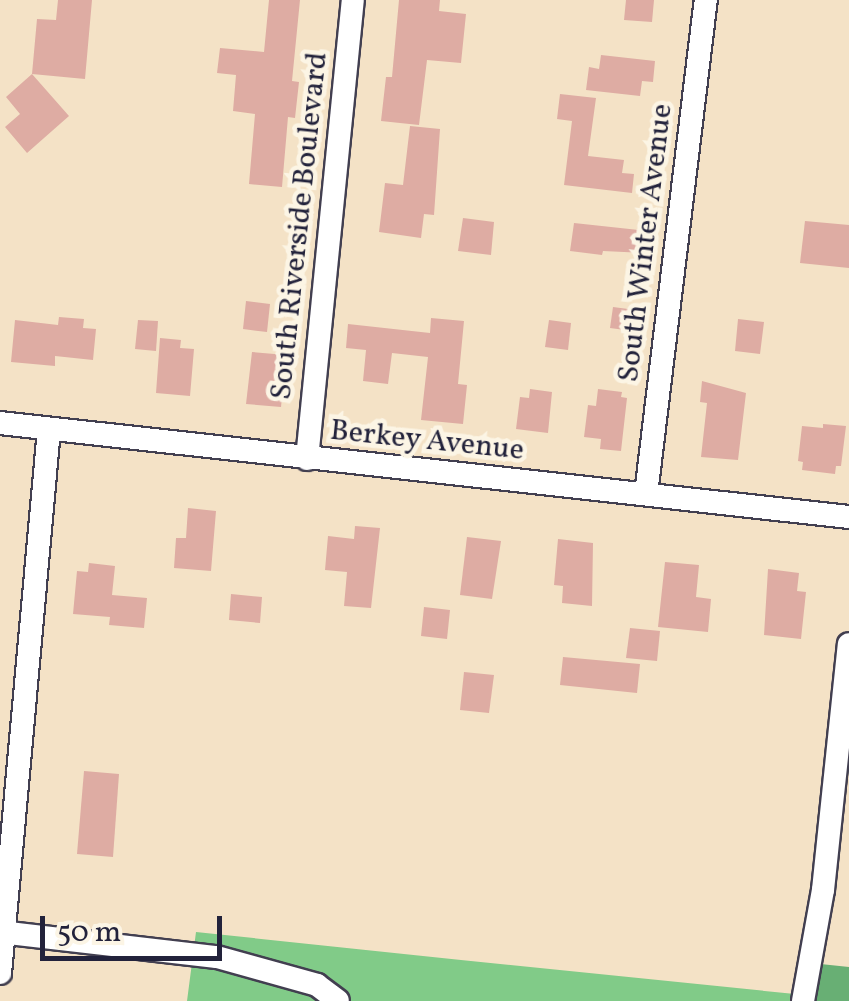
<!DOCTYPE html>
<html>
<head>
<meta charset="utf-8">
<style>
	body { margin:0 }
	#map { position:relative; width:849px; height:1001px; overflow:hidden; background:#f4e2c6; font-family:Vollkorn,serif }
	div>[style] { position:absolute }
	.green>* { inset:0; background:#81cb88 }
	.forest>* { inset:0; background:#68af74 }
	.building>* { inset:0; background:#deaca3 }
	.roads { filter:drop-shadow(2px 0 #423f50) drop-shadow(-2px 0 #423f50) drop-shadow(0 2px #423f50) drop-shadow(0 -2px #423f50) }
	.minor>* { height:22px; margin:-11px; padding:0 11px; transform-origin:11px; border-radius:11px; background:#fff }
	span { translate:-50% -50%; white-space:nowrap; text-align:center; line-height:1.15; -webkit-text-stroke:9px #fcf5e5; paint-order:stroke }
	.street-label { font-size:30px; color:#22223b }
	.scale { position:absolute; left:40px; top:916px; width:182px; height:45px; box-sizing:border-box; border:5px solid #22223b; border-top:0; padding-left:12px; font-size:30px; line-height:35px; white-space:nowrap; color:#22223b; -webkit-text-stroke:8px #fcf5e5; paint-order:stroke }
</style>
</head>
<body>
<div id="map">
	<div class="green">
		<i style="clip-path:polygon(196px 932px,461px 960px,805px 995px,803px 1001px,187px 1001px)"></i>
	</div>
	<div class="forest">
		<i style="clip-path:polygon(811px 963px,849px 967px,849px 1001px,803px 1001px)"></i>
	</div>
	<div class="building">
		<i style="clip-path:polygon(58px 0,92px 0,85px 79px,32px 74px,37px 19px,56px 20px)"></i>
		<i style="clip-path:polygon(269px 0,300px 0,292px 81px,299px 82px,295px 118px,288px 117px,282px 187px,249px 184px,255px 114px,233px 111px,236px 75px,217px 73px,220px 48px,264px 52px)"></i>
		<i style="clip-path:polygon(399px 0,440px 0,439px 11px,466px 14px,461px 63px,427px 60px,419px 125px,381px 121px,386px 77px,392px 77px)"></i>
		<i style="clip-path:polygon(626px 0,654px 0,652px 22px,624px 20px)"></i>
		<i style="clip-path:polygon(601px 55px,655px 61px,653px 82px,642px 81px,640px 96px,586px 90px,589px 67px,599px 69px)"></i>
		<i style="clip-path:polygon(32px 74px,69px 116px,27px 153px,5px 127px,20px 114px,6px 97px)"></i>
		<i style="clip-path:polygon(560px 94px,596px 98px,588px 156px,624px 160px,622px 173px,634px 174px,632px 193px,564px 185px,572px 121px,557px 119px)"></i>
		<i style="clip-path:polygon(410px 126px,440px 129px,434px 215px,424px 214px,421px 238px,379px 232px,385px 183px,403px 185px)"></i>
		<i style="clip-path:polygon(463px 218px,494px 222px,491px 255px,458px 251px)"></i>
		<i style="clip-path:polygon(805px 221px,849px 225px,849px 268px,800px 263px)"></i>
		<i style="clip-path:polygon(574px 223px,648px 231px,645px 253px,603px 251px,602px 255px,570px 251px)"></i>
		<i style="clip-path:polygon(246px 301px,270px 304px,267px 332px,243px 329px)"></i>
		<i style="clip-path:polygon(613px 307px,643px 311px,640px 332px,610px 328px)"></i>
		<i style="clip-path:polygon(59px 317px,84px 319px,83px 328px,96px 329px,93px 360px,55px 356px,55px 366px,11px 362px,15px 320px,58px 325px)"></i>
		<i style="clip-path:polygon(431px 318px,464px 321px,458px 384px,467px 385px,463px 424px,421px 420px,428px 357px,392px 353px,388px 384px,363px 381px,366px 350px,346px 348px,348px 324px,430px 333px)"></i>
		<i style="clip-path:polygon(738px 319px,764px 322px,760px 354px,735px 351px)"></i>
		<i style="clip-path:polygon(138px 320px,158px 321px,156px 351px,135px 349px)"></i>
		<i style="clip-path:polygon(549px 320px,571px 323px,568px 350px,545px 347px)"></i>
		<i style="clip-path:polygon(160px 338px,181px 340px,180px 348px,194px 349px,190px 396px,156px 393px)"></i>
		<i style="clip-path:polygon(252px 352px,286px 355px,281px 407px,246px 404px)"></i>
		<i style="clip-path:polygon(702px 381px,746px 393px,738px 460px,701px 457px,707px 403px,700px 402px)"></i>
		<i style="clip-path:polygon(530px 389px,552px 392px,548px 433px,516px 429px,520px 397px,529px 398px)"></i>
		<i style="clip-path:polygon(598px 389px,622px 392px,621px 397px,627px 398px,621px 451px,600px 449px,601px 439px,584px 437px,588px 405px,596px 406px)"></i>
		<i style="clip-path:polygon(823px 424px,846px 426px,841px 466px,836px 466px,835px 474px,802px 470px,803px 462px,798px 461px,802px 426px,823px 428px)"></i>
		<i style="clip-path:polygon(188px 508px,216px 511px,211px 571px,174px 568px,176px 538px,186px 538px)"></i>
		<i style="clip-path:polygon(355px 526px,380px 528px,371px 608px,344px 606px,347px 572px,325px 570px,328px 536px,354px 539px)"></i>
		<i style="clip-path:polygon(467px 537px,501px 541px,492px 599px,460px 595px)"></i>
		<i style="clip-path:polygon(558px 539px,593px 543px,592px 606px,562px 603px,563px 586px,554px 585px)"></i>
		<i style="clip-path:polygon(665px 562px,699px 565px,696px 597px,711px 599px,708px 632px,658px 627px)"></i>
		<i style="clip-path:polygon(89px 563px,115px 566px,112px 595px,147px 598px,144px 628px,109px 625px,110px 617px,73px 614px,77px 571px,88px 572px)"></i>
		<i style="clip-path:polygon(768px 569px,799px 573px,797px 591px,806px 592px,801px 639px,764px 635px)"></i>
		<i style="clip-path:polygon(231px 594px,262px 597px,260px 623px,229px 620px)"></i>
		<i style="clip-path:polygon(424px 607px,450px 610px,447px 639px,421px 636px)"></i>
		<i style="clip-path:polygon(630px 628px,660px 631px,657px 661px,626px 658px)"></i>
		<i style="clip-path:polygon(563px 657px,640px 664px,637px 693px,560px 685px)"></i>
		<i style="clip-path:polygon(464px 672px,494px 675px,489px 713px,460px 710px)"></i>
		<i style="clip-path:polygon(84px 771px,119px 774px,113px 857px,77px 854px)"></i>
	</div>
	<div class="roads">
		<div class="minor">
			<i style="left:0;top:423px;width:854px;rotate:6.32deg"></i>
			<i style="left:307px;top:459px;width:461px;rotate:-84.3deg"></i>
			<i style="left:646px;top:494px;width:498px;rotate:-83.1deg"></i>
			<i style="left:0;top:932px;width:218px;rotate:6.6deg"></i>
			<i style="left:217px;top:957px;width:104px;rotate:15.6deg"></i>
			<i style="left:317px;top:985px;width:26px;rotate:37deg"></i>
			<i style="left:0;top:973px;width:546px;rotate:-84.85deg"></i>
			<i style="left:803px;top:1001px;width:113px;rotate:-79.8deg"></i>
			<i style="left:823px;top:890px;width:247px;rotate:-84deg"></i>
		</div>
	</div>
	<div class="street-label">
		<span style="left:300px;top:226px;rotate:-84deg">South Riverside Boulevard</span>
		<span style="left:646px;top:243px;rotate:-83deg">South Winter Avenue</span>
		<span style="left:427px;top:441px;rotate:6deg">Berkey Avenue</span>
	</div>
	<div class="scale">50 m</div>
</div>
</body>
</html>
